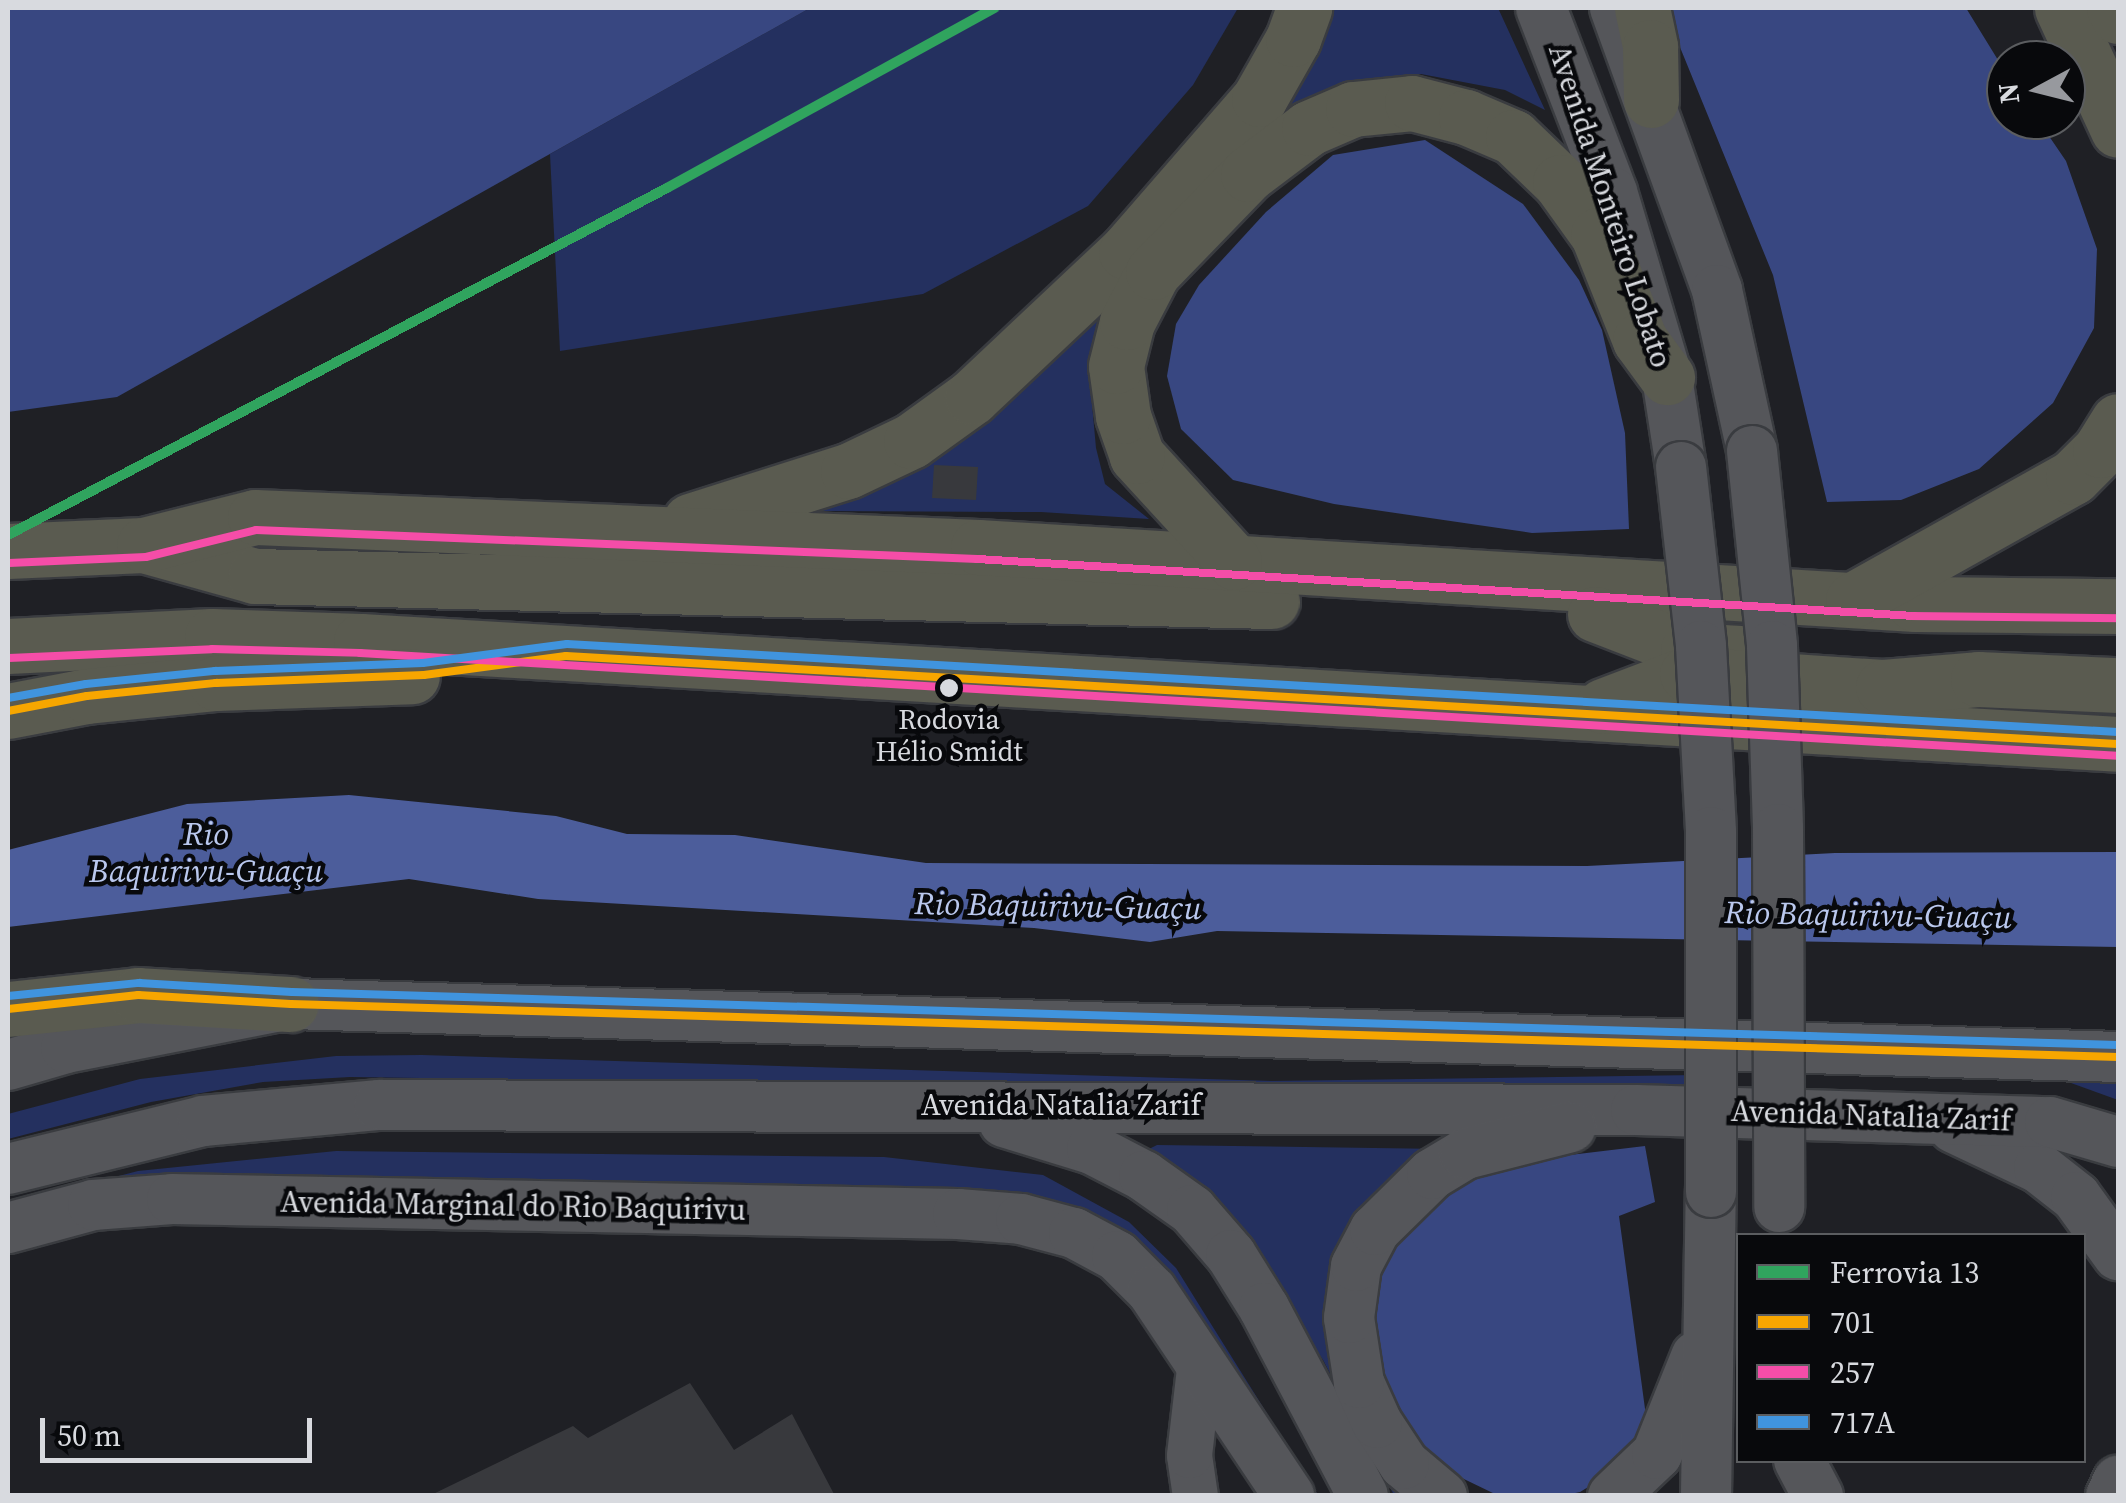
<!DOCTYPE html>
<html>
<head>
<meta charset="utf-8">
<style>
	body { margin:0 }
	#map { position:relative; width:2126px; height:1503px; overflow:hidden; background:#1f2025; font-family:"Source Serif 4",serif }
	div>[style] { position:absolute }
	.green>* { inset:0; background:#24305f }
	.forest>* { inset:0; background:#384781 }
	.water>* { inset:0; background:#4c5d9b }
	.building>* { inset:0; background:#38393d }
	.roads { filter:drop-shadow(2px 0 #3a3c40) drop-shadow(-2px 0 #3a3c40) drop-shadow(0 2px #3a3c40) drop-shadow(0 -2px #3a3c40) }
	.tertiary>* { height:45px; margin:-22.5px; padding:0 22.5px; transform-origin:22.5px; border-radius:22.5px; background:#55565a }
	.secondary>* { height:50px; margin:-25px; padding:0 25px; transform-origin:25px; border-radius:25px; background:#55565a }
	.motorway>* { height:55px; margin:-27.5px; padding:0 27.5px; transform-origin:27.5px; border-radius:27.5px; background:#5a5b50 }
	.bridges { filter:drop-shadow(2px 0 #3a3c40) drop-shadow(-2px 0 #3a3c40) drop-shadow(0 2px #3a3c40) drop-shadow(0 -2px #3a3c40) }
	.secondary-bridge>* { height:50px; margin:-25px; padding:0 25px; transform-origin:25px; border-radius:25px; background:#55565a }
	.bus-1>* { height:8px; margin:-4px; padding:0 4px; transform-origin:4px; border-radius:4px; background:#f7a600 }
	.bus-2>* { height:8px; margin:-4px; padding:0 4px; transform-origin:4px; border-radius:4px; background:#f54da8 }
	.bus-3>* { height:8px; margin:-4px; padding:0 4px; transform-origin:4px; border-radius:4px; background:#4094de }
	.rail-1>* { height:10px; margin:-5px; padding:0 5px; transform-origin:5px; border-radius:5px; background:#30a45e }
	.dots>* { width:28px; height:28px; translate:-50% -50%; box-sizing:border-box; border:5px solid #08090c; border-radius:50% }
	span { translate:-50% -50%; white-space:nowrap; text-align:center; line-height:1.15; -webkit-text-stroke:9px #08090c; paint-order:stroke }
	.bus-label { font-size:28px; color:#d8dadf }
	.street-label { font-size:30px; color:#d8dadf }
	.water-label { font-size:32px; color:#bac8ee; font-style:italic }
	.frame { position:absolute; inset:0; border:10px solid #d8dadf; pointer-events:none }
	.legend { position:absolute; left:1736px; top:1233px; width:350px; height:230px; box-sizing:border-box; background:#08090c; border:2px solid #5b5d60; margin:0; padding:12px 18px; list-style:none; font-size:30px; color:#d8dadf }
	.legend li { display:flex; align-items:center; gap:20px; height:50px }
	.legend b { width:50px; border:2px solid #5b5d60 }
	.north { position:absolute; left:1986px; top:40px; width:100px; height:100px; box-sizing:border-box; background:#08090c; border:2px solid #5b5d60; border-radius:50%; rotate:263deg; font-size:28px; font-weight:700; line-height:40px; text-align:center; color:#d8dadf }
	.north::after { content:''; display:block; margin:auto; width:35px; height:45px; background:#97999e; clip-path:polygon(50% 0,100% 100%,50% 72%,0 100%) }
	.scale { position:absolute; left:40px; top:1418px; width:272px; height:45px; box-sizing:border-box; border:5px solid #d8dadf; border-top:0; padding-left:12px; font-size:30px; line-height:35px; white-space:nowrap; color:#d8dadf; -webkit-text-stroke:8px #08090c; paint-order:stroke }
</style>
</head>
<body>
<div id="map">
	<div class="green">
		<i style="clip-path:polygon(810px 8px,1238px 8px,1193px 85px,1088px 206px,923px 294px,560px 351px,550px 154px)"></i>
		<i style="clip-path:polygon(1310px 8px,1498px 8px,1545px 110px,1505px 90px,1421px 74px,1361px 81px,1109px 327px,1090px 382px,1096px 448px,1105px 484px,1149px 519px,1041px 512px,822px 511px,920px 458px)"></i>
		<i style="clip-path:polygon(422px 1055px,1272px 1081px,1696px 1075px,1696px 1096px,350px 1077px,263px 1082px,151px 1102px,8px 1139px,8px 1114px,140px 1079px,336px 1056px)"></i>
		<i style="clip-path:polygon(2071px 1083px,2118px 1083px,2118px 1100px)"></i>
		<i style="clip-path:polygon(1157px 1145px,1444px 1149px,1412px 1495px,1394px 1495px,1323px 1360px,1289px 1310px,1147px 1150px)"></i>
		<i style="clip-path:polygon(336px 1151px,884px 1157px,1043px 1175px,1129px 1222px,1176px 1268px,1318px 1495px,1284px 1495px,1082px 1221px,8px 1205px,138px 1171px)"></i>
	</div>
	<div class="forest">
		<i style="clip-path:polygon(8px 8px,810px 8px,117px 397px,8px 412px)"></i>
		<i style="clip-path:polygon(1664px 8px,1966px 8px,2006px 73px,2006px 120px,2038px 120px,2066px 161px,2097px 249px,2094px 328px,2053px 403px,1979px 469px,1901px 500px,1827px 502px,1773px 275px)"></i>
		<i style="clip-path:polygon(1425px 140px,1523px 204px,1579px 280px,1602px 330px,1625px 433px,1629px 529px,1532px 533px,1334px 504px,1233px 480px,1181px 429px,1167px 376px,1176px 324px,1199px 285px,1266px 212px,1333px 155px)"></i>
		<i style="clip-path:polygon(1645px 1146px,1655px 1202px,1619px 1216px,1648px 1431px,1618px 1469px,1580px 1492px,1566px 1495px,1497px 1495px,1437px 1466px,1396px 1415px,1377px 1359px,1370px 1310px,1388px 1241px,1457px 1179px,1528px 1160px)"></i>
	</div>
	<div class="water">
		<i style="clip-path:polygon(349px 795px,556px 816px,627px 834px,735px 835px,926px 863px,1587px 866px,1835px 853px,2118px 852px,2118px 947px,1217px 931px,1150px 942px,1034px 928px,538px 899px,409px 879px,8px 927px,8px 850px,187px 804px)"></i>
	</div>
	<div class="building">
		<i style="clip-path:polygon(934px 465px,978px 467px,976px 500px,932px 498px)"></i>
		<i style="clip-path:polygon(690px 1383px,734px 1450px,792px 1414px,835px 1496px,429px 1496px,573px 1426px,588px 1438px)"></i>
	</div>
	<div class="roads">
		<div class="tertiary">
			<i style="left:1195px;top:1496px;width:41px;rotate:-98.3deg"></i>
			<i style="left:1189px;top:1455px;width:96px;rotate:-83.4deg"></i>
		</div>
		<div class="secondary">
			<i style="left:1541px;top:8px;width:197px;rotate:68.9deg"></i>
			<i style="left:1612px;top:192px;width:193px;rotate:73.4deg"></i>
			<i style="left:1667px;top:377px;width:91px;rotate:81.2deg"></i>
			<i style="left:1615px;top:8px;width:300px;rotate:70.1deg"></i>
			<i style="left:1717px;top:290px;width:165px;rotate:77.7deg"></i>
			<i style="left:8px;top:1065px;width:60px;rotate:-16.3deg"></i>
			<i style="left:66px;top:1048px;width:229px;rotate:-11.1deg"></i>
			<i style="left:291px;top:1004px;width:1828px;rotate:1.66deg"></i>
			<i style="left:1004px;top:1122px;width:92px;rotate:17.1deg"></i>
			<i style="left:1092px;top:1149px;width:59px;rotate:27.4deg"></i>
			<i style="left:1144px;top:1176px;width:59px;rotate:35.3deg"></i>
			<i style="left:1192px;top:1210px;width:60px;rotate:49.1deg"></i>
			<i style="left:1231px;top:1255px;width:62px;rotate:58.1deg"></i>
			<i style="left:1264px;top:1308px;width:212px;rotate:62.2deg"></i>
			<i style="left:1954px;top:1128px;width:94px;rotate:25.2deg"></i>
			<i style="left:2039px;top:1168px;width:47px;rotate:38.1deg"></i>
			<i style="left:2076px;top:1197px;width:72px;rotate:54.1deg"></i>
			<i style="left:8px;top:1169px;width:201px;rotate:-13.8deg"></i>
			<i style="left:203px;top:1121px;width:177px;rotate:-5.2deg"></i>
			<i style="left:379px;top:1105px;width:1257px;rotate:0.23deg"></i>
			<i style="left:1636px;top:1110px;width:414px;rotate:1.7deg"></i>
			<i style="left:2050px;top:1122px;width:71px;rotate:16.4deg"></i>
			<i style="left:8px;top:1228px;width:88px;rotate:-15.1deg"></i>
			<i style="left:93px;top:1205px;width:79px;rotate:-4.3deg"></i>
			<i style="left:172px;top:1199px;width:786px;rotate:1.09deg"></i>
			<i style="left:958px;top:1214px;width:63px;rotate:4.5deg"></i>
			<i style="left:1021px;top:1219px;width:55px;rotate:14.8deg"></i>
			<i style="left:1074px;top:1233px;width:49px;rotate:28.1deg"></i>
			<i style="left:1117px;top:1256px;width:49px;rotate:45deg"></i>
			<i style="left:1152px;top:1291px;width:247px;rotate:56.2deg"></i>
			<i style="left:1799px;top:1460px;width:41px;rotate:62.2deg"></i>
			<i style="left:1442px;top:1496px;width:50px;rotate:-139.9deg"></i>
			<i style="left:1404px;top:1464px;width:49px;rotate:-123.4deg"></i>
			<i style="left:1377px;top:1423px;width:44px;rotate:-114.2deg"></i>
			<i style="left:1359px;top:1383px;width:66px;rotate:-98.7deg"></i>
			<i style="left:1349px;top:1318px;width:52px;rotate:-82.3deg"></i>
			<i style="left:1356px;top:1266px;width:41px;rotate:-62.2deg"></i>
			<i style="left:1375px;top:1230px;width:80px;rotate:-44.5deg"></i>
			<i style="left:1432px;top:1174px;width:39px;rotate:-31deg"></i>
			<i style="left:1465px;top:1154px;width:109px;rotate:-14.3deg"></i>
			<i style="left:1613px;top:1496px;width:61px;rotate:-43.7deg"></i>
			<i style="left:1657px;top:1454px;width:105px;rotate:-68.1deg"></i>
			<i style="left:1706px;top:1496px;width:304px;rotate:-89.1deg"></i>
			<i style="left:2111px;top:1496px;width:17px;rotate:-65deg"></i>
		</div>
		<div class="motorway">
			<i style="left:1642px;top:8px;width:40px;rotate:78deg"></i>
			<i style="left:1650px;top:47px;width:53px;rotate:88.9deg"></i>
			<i style="left:2062px;top:8px;width:134px;rotate:65.3deg"></i>
			<i style="left:2114px;top:8px;width:9px;rotate:63deg"></i>
			<i style="left:690px;top:521px;width:166px;rotate:-17.6deg"></i>
			<i style="left:848px;top:471px;width:70px;rotate:-25.5deg"></i>
			<i style="left:911px;top:441px;width:75px;rotate:-35.8deg"></i>
			<i style="left:972px;top:397px;width:212px;rotate:-43.3deg"></i>
			<i style="left:1126px;top:252px;width:203px;rotate:-49deg"></i>
			<i style="left:1259px;top:99px;width:69px;rotate:-60.5deg"></i>
			<i style="left:1293px;top:39px;width:33px;rotate:-70deg"></i>
			<i style="left:147px;top:546px;width:112px;rotate:15.5deg"></i>
			<i style="left:255px;top:576px;width:1017px;rotate:1.41deg"></i>
			<i style="left:8px;top:551px;width:136px;rotate:-2.5deg"></i>
			<i style="left:144px;top:545px;width:114px;rotate:-14.2deg"></i>
			<i style="left:255px;top:517px;width:724px;rotate:2.38deg"></i>
			<i style="left:978px;top:547px;width:939px;rotate:3.48deg"></i>
			<i style="left:1915px;top:604px;width:203px;rotate:0.6deg"></i>
			<i style="left:1234px;top:562px;width:144px;rotate:-132.5deg"></i>
			<i style="left:1137px;top:456px;width:42px;rotate:-109.3deg"></i>
			<i style="left:1123px;top:416px;width:50px;rotate:-98deg"></i>
			<i style="left:1116px;top:366px;width:45px;rotate:-76deg"></i>
			<i style="left:1127px;top:322px;width:56px;rotate:-62.5deg"></i>
			<i style="left:1153px;top:272px;width:136px;rotate:-45.9deg"></i>
			<i style="left:1248px;top:174px;width:76px;rotate:-37deg"></i>
			<i style="left:1309px;top:128px;width:48px;rotate:-23.4deg"></i>
			<i style="left:1353px;top:109px;width:59px;rotate:-5.8deg"></i>
			<i style="left:1412px;top:103px;width:56px;rotate:14.5deg"></i>
			<i style="left:1466px;top:117px;width:51px;rotate:23.1deg"></i>
			<i style="left:1513px;top:137px;width:65px;rotate:43.8deg"></i>
			<i style="left:1560px;top:182px;width:65px;rotate:54.4deg"></i>
			<i style="left:1598px;top:235px;width:113px;rotate:68.2deg"></i>
			<i style="left:1640px;top:340px;width:46px;rotate:53.9deg"></i>
			<i style="left:1853px;top:600px;width:252px;rotate:-29.2deg"></i>
			<i style="left:2073px;top:477px;width:38px;rotate:-45deg"></i>
			<i style="left:2100px;top:450px;width:34px;rotate:-58deg"></i>
			<i style="left:1595px;top:614px;width:100px;rotate:21.2deg"></i>
			<i style="left:1688px;top:650px;width:52px;rotate:3.3deg"></i>
			<i style="left:8px;top:646px;width:204px;rotate:-2.8deg"></i>
			<i style="left:212px;top:636px;width:149px;rotate:1.9deg"></i>
			<i style="left:361px;top:641px;width:1760px;rotate:3.35deg"></i>
			<i style="left:1603px;top:706px;width:90px;rotate:-20.9deg"></i>
			<i style="left:1687px;top:674px;width:196px;rotate:3.8deg"></i>
			<i style="left:1883px;top:687px;width:95px;rotate:-4.8deg"></i>
			<i style="left:1978px;top:679px;width:140px;rotate:2.5deg"></i>
			<i style="left:8px;top:711px;width:80px;rotate:-10.8deg"></i>
			<i style="left:87px;top:696px;width:130px;rotate:-5.8deg"></i>
			<i style="left:216px;top:683px;width:196px;rotate:-2deg"></i>
			<i style="left:8px;top:1009px;width:131px;rotate:-6.1deg"></i>
			<i style="left:138px;top:995px;width:153px;rotate:3.4deg"></i>
		</div>
	</div>
	<div class="bridges">
		<div class="secondary-bridge">
			<i style="left:1752px;top:451px;width:196px;rotate:84.1deg"></i>
			<i style="left:1772px;top:646px;width:183px;rotate:88.1deg"></i>
			<i style="left:1778px;top:829px;width:378px;rotate:89.8deg"></i>
			<i style="left:1681px;top:467px;width:180px;rotate:83.6deg"></i>
			<i style="left:1701px;top:646px;width:186px;rotate:86.9deg"></i>
			<i style="left:1711px;top:832px;width:360px;rotate:90deg"></i>
		</div>
	</div>
	<div class="bus-1">
		<i style="left:8px;top:711px;width:80px;rotate:-10.8deg"></i>
		<i style="left:87px;top:696px;width:130px;rotate:-5.8deg"></i>
		<i style="left:216px;top:683px;width:208px;rotate:-2.2deg"></i>
		<i style="left:424px;top:675px;width:143px;rotate:-7.6deg"></i>
		<i style="left:566px;top:656px;width:1554px;rotate:3.25deg"></i>
		<i style="left:8px;top:1009px;width:131px;rotate:-6.1deg"></i>
		<i style="left:138px;top:995px;width:153px;rotate:3.4deg"></i>
		<i style="left:291px;top:1004px;width:1828px;rotate:1.66deg"></i>
	</div>
	<div class="bus-2">
		<i style="left:9px;top:563px;width:137px;rotate:-2.5deg"></i>
		<i style="left:146px;top:557px;width:113px;rotate:-13.8deg"></i>
		<i style="left:256px;top:530px;width:722px;rotate:2.3deg"></i>
		<i style="left:977px;top:559px;width:939px;rotate:3.48deg"></i>
		<i style="left:1914px;top:616px;width:204px;rotate:0.6deg"></i>
		<i style="left:9px;top:658px;width:203px;rotate:-2.5deg"></i>
		<i style="left:212px;top:649px;width:148px;rotate:1.5deg"></i>
		<i style="left:360px;top:653px;width:1760px;rotate:3.35deg"></i>
	</div>
	<div class="bus-3">
		<i style="left:8px;top:698px;width:79px;rotate:-10.2deg"></i>
		<i style="left:86px;top:684px;width:130px;rotate:-5.8deg"></i>
		<i style="left:215px;top:671px;width:208px;rotate:-2.2deg"></i>
		<i style="left:423px;top:663px;width:145px;rotate:-7.5deg"></i>
		<i style="left:567px;top:644px;width:1553px;rotate:3.25deg"></i>
		<i style="left:8px;top:996px;width:132px;rotate:-5.7deg"></i>
		<i style="left:139px;top:983px;width:153px;rotate:3.4deg"></i>
		<i style="left:292px;top:992px;width:1827px;rotate:1.66deg"></i>
	</div>
	<div class="rail-1">
		<i style="left:8px;top:535px;width:745px;rotate:-27.77deg"></i>
		<i style="left:667px;top:188px;width:374px;rotate:-28.8deg"></i>
	</div>
	<div class="dots">
		<i style="left:949px;top:688px;background:#d8dadf"></i>
	</div>
	<div class="bus-label">
		<span style="left:949px;top:735px">Rodovia<br>Hélio Smidt</span>
	</div>
	<div class="street-label">
		<span style="left:1610px;top:206px;rotate:72deg">Avenida Monteiro Lobato</span>
		<span style="left:1061px;top:1105px">Avenida Natalia Zarif</span>
		<span style="left:1871px;top:1116px;rotate:2deg">Avenida Natalia Zarif</span>
		<span style="left:513px;top:1206px;rotate:1deg">Avenida Marginal do Rio Baquirivu</span>
	</div>
	<div class="water-label">
		<span style="left:206px;top:853px">Rio<br>Baquirivu-Guaçu</span>
		<span style="left:1058px;top:906px;rotate:1deg">Rio Baquirivu-Guaçu</span>
		<span style="left:1868px;top:915px;rotate:1deg">Rio Baquirivu-Guaçu</span>
	</div>
	<div class="frame"></div>
	<ul class="legend">
	<li><b style="height:12px;background:#30a45e"></b>Ferrovia 13</li>
	<li><b style="height:12px;background:#f7a600"></b>701</li>
	<li><b style="height:12px;background:#f54da8"></b>257</li>
	<li><b style="height:12px;background:#4094de"></b>717A</li>
	</ul>
	<div class="north">N</div>
	<div class="scale">50 m</div>
</div>
</body>
</html>
